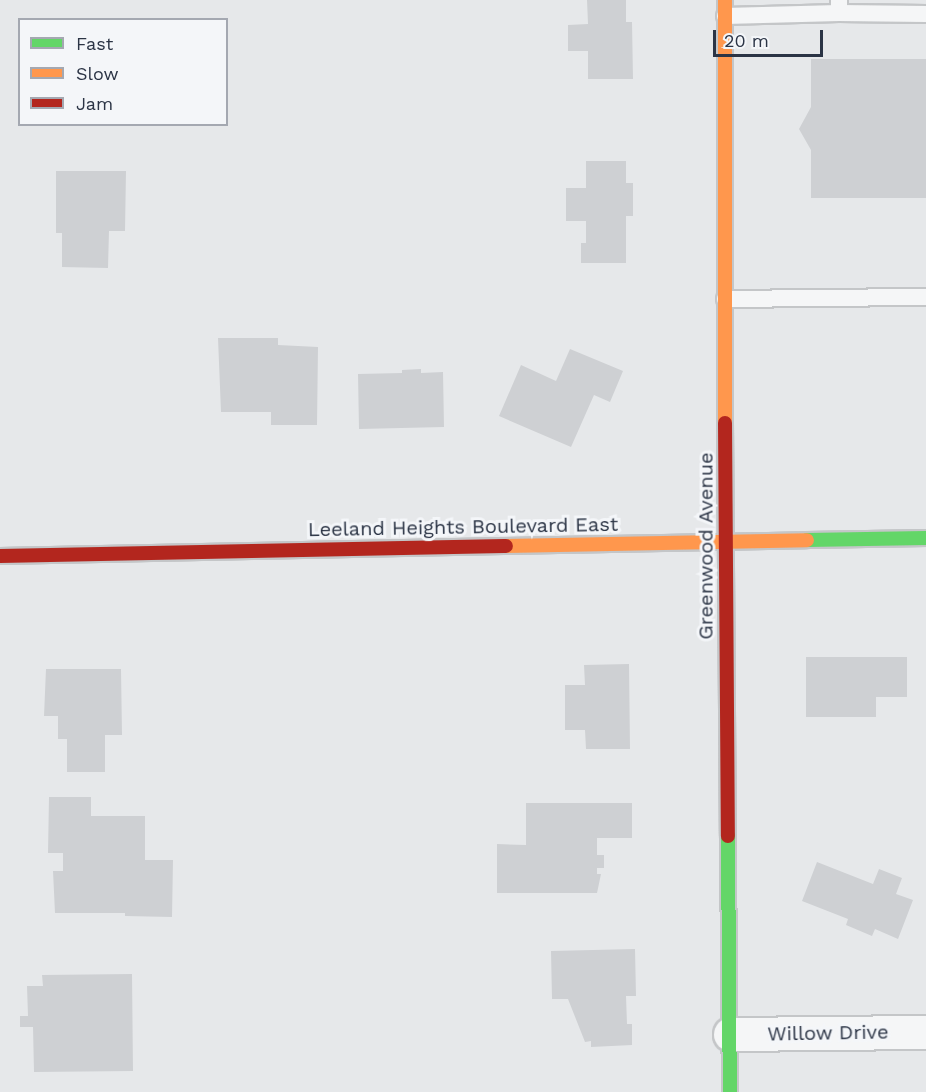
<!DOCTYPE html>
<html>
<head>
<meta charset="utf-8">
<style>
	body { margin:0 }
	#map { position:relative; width:926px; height:1092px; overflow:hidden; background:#e6e8ea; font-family:"Work Sans",sans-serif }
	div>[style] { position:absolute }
	.building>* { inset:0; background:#ced0d3 }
	.roads { filter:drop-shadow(2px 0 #c4c6c8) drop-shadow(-2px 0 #c4c6c8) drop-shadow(0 2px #c4c6c8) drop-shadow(0 -2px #c4c6c8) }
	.lane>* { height:16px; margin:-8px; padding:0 8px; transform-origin:8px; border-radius:8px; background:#f5f6f7 }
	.street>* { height:33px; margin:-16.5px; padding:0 16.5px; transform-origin:16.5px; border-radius:16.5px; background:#f5f6f7 }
	.fast>* { height:14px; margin:-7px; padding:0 7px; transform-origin:7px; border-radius:7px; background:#63d668 }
	.slow>* { height:14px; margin:-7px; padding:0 7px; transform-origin:7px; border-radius:7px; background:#ff974d }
	.jam>* { height:14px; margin:-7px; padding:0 7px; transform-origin:7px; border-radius:7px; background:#b3261e }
	span { translate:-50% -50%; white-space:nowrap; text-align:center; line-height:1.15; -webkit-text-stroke:6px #f4f6f9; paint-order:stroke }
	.street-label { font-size:20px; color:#2b3445 }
	.legend { position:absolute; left:18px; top:18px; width:210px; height:108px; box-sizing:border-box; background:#f4f6f9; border:2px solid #a4a8b1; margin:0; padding:8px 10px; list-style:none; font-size:18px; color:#2b3445 }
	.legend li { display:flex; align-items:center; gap:12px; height:30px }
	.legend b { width:30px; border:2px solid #a4a8b1 }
	.scale { position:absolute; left:713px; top:30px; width:110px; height:27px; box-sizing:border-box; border:3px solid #2b3445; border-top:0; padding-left:8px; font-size:18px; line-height:21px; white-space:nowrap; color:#2b3445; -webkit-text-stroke:4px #f4f6f9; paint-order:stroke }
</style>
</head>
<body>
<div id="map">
	<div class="building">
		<i style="clip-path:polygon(587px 0,626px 0,626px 22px,632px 22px,633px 79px,588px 79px,588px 51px,568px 51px,568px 25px,588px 24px)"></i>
		<i style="clip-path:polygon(811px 59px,926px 59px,926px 198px,811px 198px,811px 150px,799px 129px,811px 107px)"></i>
		<i style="clip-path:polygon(586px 161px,626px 161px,626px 183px,633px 183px,633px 216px,626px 216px,626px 263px,581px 263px,581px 243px,586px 243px,586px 221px,566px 221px,566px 188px,586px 188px)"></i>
		<i style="clip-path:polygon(56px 171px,126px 171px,125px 231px,109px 231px,108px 268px,62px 267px,62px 233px,56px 233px)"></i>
		<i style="clip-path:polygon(218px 338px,278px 338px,278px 345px,318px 347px,317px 425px,271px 425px,271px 412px,221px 412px)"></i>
		<i style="clip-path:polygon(570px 349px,623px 371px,610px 402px,594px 395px,571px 447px,499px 416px,521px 365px,556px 381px)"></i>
		<i style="clip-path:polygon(421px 369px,421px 373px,443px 372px,444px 427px,359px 429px,358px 374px,402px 373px,402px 370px)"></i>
		<i style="clip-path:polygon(806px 657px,907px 657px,907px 697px,876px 697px,876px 717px,806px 717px)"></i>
		<i style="clip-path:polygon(629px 664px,630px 749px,586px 749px,585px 730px,565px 730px,565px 685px,585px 685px,584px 665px)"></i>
		<i style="clip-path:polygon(46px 669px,121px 669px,122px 735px,105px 735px,105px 772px,67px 772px,67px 739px,58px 739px,58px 716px,44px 716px)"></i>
		<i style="clip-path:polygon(49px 797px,91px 797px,91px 816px,145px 816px,145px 860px,173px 860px,172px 917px,125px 916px,125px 913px,55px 913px,53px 871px,63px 871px,63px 853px,48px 853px)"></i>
		<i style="clip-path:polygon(526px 803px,632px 803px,632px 838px,597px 838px,597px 855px,604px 855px,604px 868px,597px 868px,597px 874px,601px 874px,597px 893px,497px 893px,497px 844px,526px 845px)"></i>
		<i style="clip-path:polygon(817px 862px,873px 884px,879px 869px,902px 878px,896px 894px,913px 900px,898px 939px,875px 929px,872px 936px,846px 925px,848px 919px,802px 901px)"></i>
		<i style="clip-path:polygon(635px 949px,636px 996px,626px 996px,627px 1024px,632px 1024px,632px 1045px,591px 1047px,591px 1041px,585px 1042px,568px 999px,552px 999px,551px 951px)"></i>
		<i style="clip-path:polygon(132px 974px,133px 1071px,34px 1072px,33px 1027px,20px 1027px,20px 1016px,28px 1016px,27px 986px,43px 986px,42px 975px)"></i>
	</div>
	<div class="roads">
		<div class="lane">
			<i style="left:839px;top:0;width:13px;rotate:90deg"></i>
			<i style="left:839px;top:13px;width:87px;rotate:0.7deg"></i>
			<i style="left:725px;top:16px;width:114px;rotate:-1.5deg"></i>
			<i style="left:725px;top:299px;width:201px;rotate:-0.6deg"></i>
		</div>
		<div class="street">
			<i style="left:730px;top:1034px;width:196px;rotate:-0.6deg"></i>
		</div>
		<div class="fast">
			<i style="left:807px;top:540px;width:119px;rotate:-1deg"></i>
			<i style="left:728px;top:836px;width:256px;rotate:89.6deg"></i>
		</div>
		<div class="slow">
			<i style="left:725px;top:0;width:423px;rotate:90deg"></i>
			<i style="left:506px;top:546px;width:301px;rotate:-1.1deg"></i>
		</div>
		<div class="jam">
			<i style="left:725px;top:423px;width:413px;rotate:89.6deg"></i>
			<i style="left:0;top:556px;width:506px;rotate:-1.13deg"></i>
		</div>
	</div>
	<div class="street-label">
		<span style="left:463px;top:527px;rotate:-1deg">Leeland Heights Boulevard East</span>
		<span style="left:706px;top:546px;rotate:-90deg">Greenwood Avenue</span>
		<span style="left:828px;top:1033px;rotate:-1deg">Willow Drive</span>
	</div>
	<ul class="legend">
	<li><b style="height:8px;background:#63d668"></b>Fast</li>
	<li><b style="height:8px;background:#ff974d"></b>Slow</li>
	<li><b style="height:8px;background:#b3261e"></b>Jam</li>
	</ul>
	<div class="scale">20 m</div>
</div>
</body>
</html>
